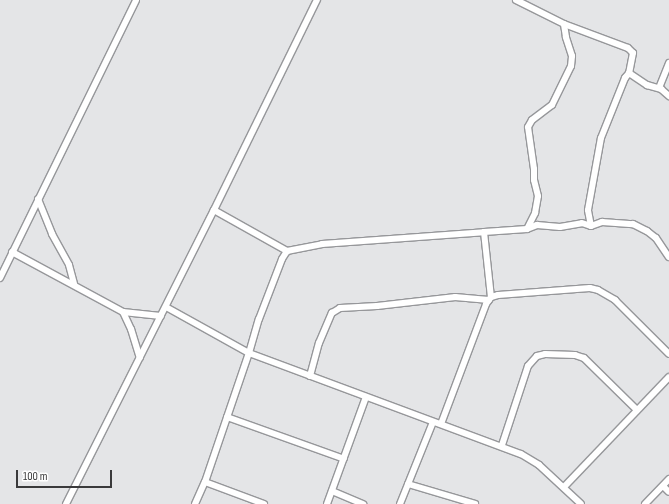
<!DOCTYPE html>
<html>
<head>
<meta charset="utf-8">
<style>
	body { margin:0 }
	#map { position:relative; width:669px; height:504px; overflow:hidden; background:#e4e5e7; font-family:"Sofia Sans Condensed",sans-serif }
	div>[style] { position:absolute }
	.roads { filter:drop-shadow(1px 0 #96979a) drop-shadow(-1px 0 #96979a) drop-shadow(0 1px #96979a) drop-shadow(0 -1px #96979a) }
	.minor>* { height:6px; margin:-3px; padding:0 3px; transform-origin:3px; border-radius:3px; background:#fff }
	span { translate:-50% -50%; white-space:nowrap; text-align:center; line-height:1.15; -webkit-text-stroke:3px #fff; paint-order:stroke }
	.scale { position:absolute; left:16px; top:470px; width:96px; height:18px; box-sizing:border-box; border:2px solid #3a3a3b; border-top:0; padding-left:5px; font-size:12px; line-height:14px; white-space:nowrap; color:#3a3a3b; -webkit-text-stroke:3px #fff; paint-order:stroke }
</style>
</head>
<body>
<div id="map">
	<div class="roads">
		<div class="minor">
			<i style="left:516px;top:0;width:54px;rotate:26.6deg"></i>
			<i style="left:564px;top:24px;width:68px;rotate:20.6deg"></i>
			<i style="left:628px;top:48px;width:7px;rotate:45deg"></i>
			<i style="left:633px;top:53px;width:20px;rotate:101deg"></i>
			<i style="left:659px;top:88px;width:27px;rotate:-68deg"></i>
			<i style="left:38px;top:199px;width:38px;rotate:68deg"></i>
			<i style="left:52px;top:234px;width:35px;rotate:61deg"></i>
			<i style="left:69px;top:265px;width:20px;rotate:75deg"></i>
			<i style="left:214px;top:210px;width:84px;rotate:29.3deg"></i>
			<i style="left:591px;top:226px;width:16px;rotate:-101deg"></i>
			<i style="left:588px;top:210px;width:73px;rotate:-79.8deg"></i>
			<i style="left:601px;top:138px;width:65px;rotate:-68.2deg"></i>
			<i style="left:625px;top:78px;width:6px;rotate:-51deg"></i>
			<i style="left:629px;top:73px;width:22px;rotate:34deg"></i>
			<i style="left:647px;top:85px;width:15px;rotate:16deg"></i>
			<i style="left:661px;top:89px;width:11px;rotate:41deg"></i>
			<i style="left:527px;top:229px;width:18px;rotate:-63deg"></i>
			<i style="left:535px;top:213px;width:17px;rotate:-80deg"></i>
			<i style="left:538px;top:196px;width:16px;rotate:-104deg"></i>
			<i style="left:534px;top:180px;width:11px;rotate:-90deg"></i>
			<i style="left:534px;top:169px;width:42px;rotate:-98.1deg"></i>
			<i style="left:528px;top:127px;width:8px;rotate:-60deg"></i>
			<i style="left:532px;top:120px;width:25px;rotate:-37deg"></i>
			<i style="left:552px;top:105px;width:43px;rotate:-64deg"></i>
			<i style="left:571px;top:66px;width:10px;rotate:-84deg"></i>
			<i style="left:572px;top:56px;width:20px;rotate:-108deg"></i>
			<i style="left:566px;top:37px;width:13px;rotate:-99deg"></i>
			<i style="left:484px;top:232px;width:43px;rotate:-4deg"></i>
			<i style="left:527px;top:229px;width:11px;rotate:-22deg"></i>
			<i style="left:537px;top:225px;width:23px;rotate:5deg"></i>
			<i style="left:560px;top:227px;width:22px;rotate:-10deg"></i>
			<i style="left:582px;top:223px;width:9px;rotate:18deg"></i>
			<i style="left:591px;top:226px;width:12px;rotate:-20deg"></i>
			<i style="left:602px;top:222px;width:31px;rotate:4deg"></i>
			<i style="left:633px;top:224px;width:16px;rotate:27deg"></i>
			<i style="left:647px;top:231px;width:11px;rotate:38deg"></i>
			<i style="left:656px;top:238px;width:23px;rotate:56deg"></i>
			<i style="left:12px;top:252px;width:126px;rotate:28.4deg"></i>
			<i style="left:123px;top:312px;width:19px;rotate:65deg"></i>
			<i style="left:131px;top:329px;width:30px;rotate:73deg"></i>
			<i style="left:0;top:278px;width:309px;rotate:-63.9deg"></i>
			<i style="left:166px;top:307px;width:95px;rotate:29deg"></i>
			<i style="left:249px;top:353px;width:35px;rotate:-74deg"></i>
			<i style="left:259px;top:319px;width:64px;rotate:-69deg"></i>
			<i style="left:282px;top:259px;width:9px;rotate:-58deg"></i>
			<i style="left:287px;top:251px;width:36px;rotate:-11deg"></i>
			<i style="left:322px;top:244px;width:162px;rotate:-4.2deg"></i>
			<i style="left:484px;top:232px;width:65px;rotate:83.9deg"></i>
			<i style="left:123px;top:312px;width:38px;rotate:6deg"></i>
			<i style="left:310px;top:376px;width:34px;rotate:-75deg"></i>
			<i style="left:319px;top:343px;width:33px;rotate:-67deg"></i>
			<i style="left:332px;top:313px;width:9px;rotate:-32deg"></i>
			<i style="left:340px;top:308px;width:37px;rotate:-3deg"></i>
			<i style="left:377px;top:306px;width:79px;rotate:-6.6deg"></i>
			<i style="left:455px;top:297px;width:34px;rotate:5deg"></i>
			<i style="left:227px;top:417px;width:124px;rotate:19.7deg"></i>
			<i style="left:441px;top:424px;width:128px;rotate:-69.4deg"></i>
			<i style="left:486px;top:304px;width:9px;rotate:-54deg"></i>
			<i style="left:491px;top:297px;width:7px;rotate:-16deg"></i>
			<i style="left:498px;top:295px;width:92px;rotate:-4.4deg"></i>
			<i style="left:590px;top:288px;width:8px;rotate:14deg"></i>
			<i style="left:598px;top:290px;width:20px;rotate:30deg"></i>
			<i style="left:615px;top:300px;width:76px;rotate:45deg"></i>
			<i style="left:502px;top:445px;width:83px;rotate:-71.8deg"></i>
			<i style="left:528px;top:366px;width:13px;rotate:-48deg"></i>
			<i style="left:537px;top:356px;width:8px;rotate:-14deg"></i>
			<i style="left:545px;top:354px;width:30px;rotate:2deg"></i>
			<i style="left:575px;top:355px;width:9px;rotate:18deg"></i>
			<i style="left:584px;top:358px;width:74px;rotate:44.5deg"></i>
			<i style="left:205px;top:482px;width:63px;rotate:20.4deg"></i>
			<i style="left:408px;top:484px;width:70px;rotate:16.6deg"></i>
			<i style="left:663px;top:486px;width:8px;rotate:45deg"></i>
			<i style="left:564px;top:487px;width:152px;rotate:-46.3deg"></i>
			<i style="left:332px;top:491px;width:34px;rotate:23deg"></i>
			<i style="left:66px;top:504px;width:329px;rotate:-63.3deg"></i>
			<i style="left:214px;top:210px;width:234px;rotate:-63.9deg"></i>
			<i style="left:195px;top:504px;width:24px;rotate:-66deg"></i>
			<i style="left:205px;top:482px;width:136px;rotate:-71.2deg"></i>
			<i style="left:249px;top:353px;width:290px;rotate:20.4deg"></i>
			<i style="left:521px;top:454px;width:21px;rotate:31deg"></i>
			<i style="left:539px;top:465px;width:57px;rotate:42.9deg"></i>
			<i style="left:327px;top:504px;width:114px;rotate:-70deg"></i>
			<i style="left:400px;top:504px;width:88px;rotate:-68.1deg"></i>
			<i style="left:645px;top:504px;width:35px;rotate:-46deg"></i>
		</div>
	</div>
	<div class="scale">100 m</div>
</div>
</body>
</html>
